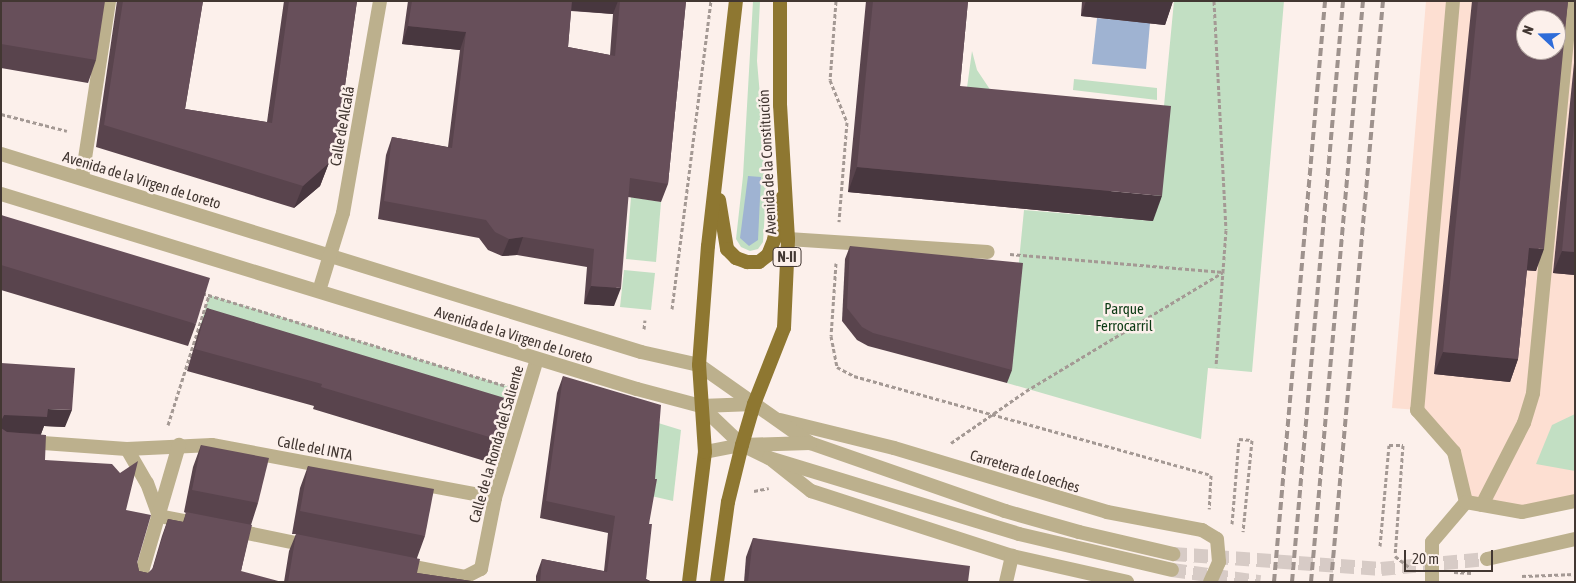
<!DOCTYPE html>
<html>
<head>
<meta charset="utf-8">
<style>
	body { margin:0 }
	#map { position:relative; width:1576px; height:583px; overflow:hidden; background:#fcf0eb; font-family:"Asap Condensed",sans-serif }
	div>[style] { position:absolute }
	.built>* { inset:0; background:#fddfd2 }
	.green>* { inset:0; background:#c2dfc3 }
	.water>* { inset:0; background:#9fb3d2 }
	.tertiary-tunnel>* { height:14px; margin-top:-7px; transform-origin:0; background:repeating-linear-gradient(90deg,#d7cbc6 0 14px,transparent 0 21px) }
	.path>* { height:3px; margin-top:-1.5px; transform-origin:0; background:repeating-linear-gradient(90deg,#a49994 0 4px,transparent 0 6.5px) }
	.service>* { height:14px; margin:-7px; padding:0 7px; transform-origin:7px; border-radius:7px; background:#bcb08d }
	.minor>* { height:14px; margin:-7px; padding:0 7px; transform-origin:7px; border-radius:7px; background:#bcb08d }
	.tertiary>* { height:14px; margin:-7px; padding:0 7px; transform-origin:7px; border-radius:7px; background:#bcb08d }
	.primary>* { height:14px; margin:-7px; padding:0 7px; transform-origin:7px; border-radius:7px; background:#8e7731 }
	.rail>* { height:4px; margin-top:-2px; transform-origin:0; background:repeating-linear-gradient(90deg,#9e928d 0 8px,transparent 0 12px) }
	.wall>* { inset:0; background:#59444d }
	.shaded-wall>* { inset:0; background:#48373f }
	.building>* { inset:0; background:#674f5a }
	span { translate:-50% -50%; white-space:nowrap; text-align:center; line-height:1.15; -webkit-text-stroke:5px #fcf0eb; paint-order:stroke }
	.shield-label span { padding:1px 4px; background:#fcf0eb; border:1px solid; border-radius:4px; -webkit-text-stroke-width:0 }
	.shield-label { font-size:14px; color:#423732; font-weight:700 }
	.street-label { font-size:15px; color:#423732 }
	.park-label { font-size:15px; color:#0d3b15 }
	.frame { position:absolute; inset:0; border:2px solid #423732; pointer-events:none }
	.north { position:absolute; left:1516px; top:10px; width:50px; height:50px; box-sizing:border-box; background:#fcf0eb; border:1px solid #b2a6a1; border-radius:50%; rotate:291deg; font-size:14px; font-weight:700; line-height:20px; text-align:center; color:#423732 }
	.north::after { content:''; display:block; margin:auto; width:18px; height:22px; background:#2e6cd9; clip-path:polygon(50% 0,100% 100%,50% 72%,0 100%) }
	.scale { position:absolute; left:1404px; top:550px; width:89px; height:22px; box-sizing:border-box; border:2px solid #423732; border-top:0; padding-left:6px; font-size:15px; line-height:18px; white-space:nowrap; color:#423732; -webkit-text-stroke:4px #fcf0eb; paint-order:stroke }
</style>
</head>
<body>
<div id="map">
	<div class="built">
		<i style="clip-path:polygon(evenodd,1426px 1px,1575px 1px,1575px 501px,1522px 512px,1466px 502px,1454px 452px,1418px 410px,1392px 408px,1426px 1px,1526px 20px,1556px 20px,1556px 50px,1526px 50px,1526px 20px)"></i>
	</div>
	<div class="green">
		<i style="clip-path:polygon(753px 1px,760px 1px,757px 61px,767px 177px,763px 242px,758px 249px,750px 251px,741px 247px,736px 239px,743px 176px)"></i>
		<i style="clip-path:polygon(1174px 1px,1284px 1px,1252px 372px,1208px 368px,1201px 439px,1007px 383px,1024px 210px,1153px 221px)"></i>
		<i style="clip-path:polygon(972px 51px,977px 70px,993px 94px,966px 95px)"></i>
		<i style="clip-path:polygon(1074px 79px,1157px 88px,1157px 100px,1073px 90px)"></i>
		<i style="clip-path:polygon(631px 197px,661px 202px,656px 262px,626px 259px)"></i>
		<i style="clip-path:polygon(624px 270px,655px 273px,651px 310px,620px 307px)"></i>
		<i style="clip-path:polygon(209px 295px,516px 389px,500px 422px,199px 330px)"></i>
		<i style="clip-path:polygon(1575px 414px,1575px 471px,1536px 464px,1552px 425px)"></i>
		<i style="clip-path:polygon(655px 422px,681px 430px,673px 501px,647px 495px)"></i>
	</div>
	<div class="water">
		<i style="clip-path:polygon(1097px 18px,1150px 23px,1146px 69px,1092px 64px)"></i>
		<i style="clip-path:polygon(748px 176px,761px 177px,758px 240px,749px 246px,740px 238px)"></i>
	</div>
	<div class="tertiary-tunnel">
		<i style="left:1173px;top:554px;width:209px;rotate:4.1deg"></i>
		<i style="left:1381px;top:569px;width:106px;rotate:-5.4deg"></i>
		<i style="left:1172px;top:570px;width:89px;rotate:7.8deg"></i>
	</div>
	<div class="path">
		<i style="left:836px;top:1px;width:79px;rotate:94.3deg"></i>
		<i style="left:830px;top:80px;width:45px;rotate:68deg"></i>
		<i style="left:847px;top:122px;width:100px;rotate:94.6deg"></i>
		<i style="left:1214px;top:1px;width:229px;rotate:87deg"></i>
		<i style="left:1226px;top:230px;width:137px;rotate:94.2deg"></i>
		<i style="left:1px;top:114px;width:68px;rotate:14.4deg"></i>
		<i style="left:1010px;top:254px;width:214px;rotate:4.8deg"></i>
		<i style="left:836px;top:263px;width:73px;rotate:93.9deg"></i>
		<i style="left:831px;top:336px;width:32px;rotate:79deg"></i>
		<i style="left:837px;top:367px;width:19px;rotate:28deg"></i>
		<i style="left:854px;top:376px;width:370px;rotate:15.5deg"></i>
		<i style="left:1211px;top:475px;width:34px;rotate:93deg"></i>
		<i style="left:202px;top:293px;width:319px;rotate:17deg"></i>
		<i style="left:672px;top:309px;width:310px;rotate:-82.8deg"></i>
		<i style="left:644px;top:329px;width:9px;rotate:-84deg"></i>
		<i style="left:168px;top:425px;width:136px;rotate:-72.5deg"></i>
		<i style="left:951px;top:443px;width:91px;rotate:-34.7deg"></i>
		<i style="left:1026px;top:391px;width:230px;rotate:-31.1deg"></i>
		<i style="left:754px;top:491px;width:15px;rotate:-11deg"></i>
		<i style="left:1232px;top:524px;width:85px;rotate:-85.3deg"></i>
		<i style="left:1239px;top:439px;width:13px;rotate:4deg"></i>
		<i style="left:1252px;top:440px;width:92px;rotate:95.6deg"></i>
		<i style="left:1380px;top:546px;width:101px;rotate:-84.9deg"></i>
		<i style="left:1389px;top:445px;width:14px"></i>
		<i style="left:1403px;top:445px;width:111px;rotate:94.1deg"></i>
		<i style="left:1395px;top:556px;width:18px;rotate:38deg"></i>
		<i style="left:1454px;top:572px;width:17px;rotate:3deg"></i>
		<i style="left:1522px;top:576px;width:53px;rotate:-2.2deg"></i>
	</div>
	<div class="service">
		<i style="left:1453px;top:1px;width:411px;rotate:95deg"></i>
		<i style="left:1417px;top:410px;width:56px;rotate:48.6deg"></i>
		<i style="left:1454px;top:452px;width:51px;rotate:76.5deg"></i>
		<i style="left:788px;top:239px;width:200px;rotate:3.7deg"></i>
		<i style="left:1482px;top:505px;width:92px;rotate:-62.9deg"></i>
		<i style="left:1524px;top:423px;width:31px;rotate:-73deg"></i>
		<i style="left:1533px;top:393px;width:394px;rotate:-84.5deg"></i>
	</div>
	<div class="minor">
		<i style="left:82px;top:178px;width:179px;rotate:-81.3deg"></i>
		<i style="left:330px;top:255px;width:44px;rotate:-72.8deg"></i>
		<i style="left:343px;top:213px;width:215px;rotate:-80.1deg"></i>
		<i style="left:780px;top:420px;width:117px;rotate:13.8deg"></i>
		<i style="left:894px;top:448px;width:222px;rotate:16.7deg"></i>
		<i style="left:1107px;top:512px;width:97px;rotate:10.7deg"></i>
		<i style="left:1202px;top:530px;width:17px;rotate:31deg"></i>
		<i style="left:1217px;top:539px;width:23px;rotate:85deg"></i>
		<i style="left:1219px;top:562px;width:22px;rotate:114deg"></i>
		<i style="left:1px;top:440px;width:126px;rotate:4.1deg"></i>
		<i style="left:127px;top:449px;width:85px;rotate:-2.7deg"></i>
		<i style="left:212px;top:445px;width:288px;rotate:10.6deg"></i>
		<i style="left:127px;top:449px;width:39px;rotate:60deg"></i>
		<i style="left:147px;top:483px;width:35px;rotate:70deg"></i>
		<i style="left:772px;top:460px;width:50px;rotate:38.5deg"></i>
		<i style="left:811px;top:491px;width:211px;rotate:17.9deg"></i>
		<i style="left:1012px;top:556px;width:118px;rotate:12.7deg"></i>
		<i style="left:159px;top:516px;width:42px;rotate:11deg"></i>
		<i style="left:233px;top:530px;width:79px;rotate:11.7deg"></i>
		<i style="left:400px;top:564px;width:66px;rotate:11.3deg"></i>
		<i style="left:465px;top:577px;width:18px;rotate:-27deg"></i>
		<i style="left:481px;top:569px;width:72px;rotate:-78.8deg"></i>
		<i style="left:495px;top:498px;width:145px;rotate:-73.2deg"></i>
		<i style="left:139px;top:582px;width:143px;rotate:-73.7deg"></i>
		<i style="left:1006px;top:582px;width:27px;rotate:-77deg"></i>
		<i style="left:1432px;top:582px;width:40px;rotate:-90deg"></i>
		<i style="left:1432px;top:542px;width:52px;rotate:-49.6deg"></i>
		<i style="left:1466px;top:502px;width:57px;rotate:10.1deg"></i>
		<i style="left:1522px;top:512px;width:54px;rotate:-11.7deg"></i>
	</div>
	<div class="tertiary">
		<i style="left:1px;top:154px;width:670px;rotate:17.19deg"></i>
		<i style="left:641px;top:352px;width:59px;rotate:12.6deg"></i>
		<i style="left:699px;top:365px;width:136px;rotate:35.1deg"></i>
		<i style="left:810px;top:443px;width:207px;rotate:19.2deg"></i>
		<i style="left:1005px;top:511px;width:77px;rotate:15.8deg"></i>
		<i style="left:1079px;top:532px;width:97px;rotate:13.2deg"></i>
		<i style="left:1px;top:194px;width:665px;rotate:17.05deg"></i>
		<i style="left:637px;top:389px;width:66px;rotate:14.9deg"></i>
		<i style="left:701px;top:406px;width:53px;rotate:-2.2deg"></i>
		<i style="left:319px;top:291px;width:38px;rotate:-73deg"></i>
		<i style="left:701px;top:406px;width:57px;rotate:43.6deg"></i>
		<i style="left:742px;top:445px;width:30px;rotate:26deg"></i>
		<i style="left:769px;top:458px;width:261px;rotate:16.9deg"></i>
		<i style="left:1019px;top:534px;width:157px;rotate:13.2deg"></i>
		<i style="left:705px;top:452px;width:38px;rotate:-11deg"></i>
		<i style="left:742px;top:445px;width:68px;rotate:-1.7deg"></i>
		<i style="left:1487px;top:559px;width:90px;rotate:-12.8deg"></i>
	</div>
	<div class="primary">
		<i style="left:719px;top:200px;width:50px;rotate:80.7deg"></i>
		<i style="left:727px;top:249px;width:13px;rotate:45deg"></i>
		<i style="left:736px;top:258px;width:12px;rotate:20deg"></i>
		<i style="left:747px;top:262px;width:12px"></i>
		<i style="left:759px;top:262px;width:11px;rotate:-38deg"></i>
		<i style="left:768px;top:255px;width:16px;rotate:-68deg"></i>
		<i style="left:774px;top:240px;width:42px;rotate:-80.3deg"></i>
		<i style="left:689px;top:582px;width:131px;rotate:-83deg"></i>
		<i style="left:705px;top:452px;width:87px;rotate:-93.9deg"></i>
		<i style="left:699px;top:365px;width:119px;rotate:-85.7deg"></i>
		<i style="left:708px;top:246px;width:247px;rotate:-83.5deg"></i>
		<i style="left:717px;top:582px;width:81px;rotate:-82.2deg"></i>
		<i style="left:728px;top:502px;width:59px;rotate:-76.2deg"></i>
		<i style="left:742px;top:445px;width:43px;rotate:-73.7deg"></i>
		<i style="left:754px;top:404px;width:82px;rotate:-68.5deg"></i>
		<i style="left:784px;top:328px;width:89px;rotate:-87.4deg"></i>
		<i style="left:788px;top:239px;width:134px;rotate:-93.4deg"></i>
		<i style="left:780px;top:105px;width:104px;rotate:-90deg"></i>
	</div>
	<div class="rail">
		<i style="left:1274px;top:582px;width:583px;rotate:-84.98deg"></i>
		<i style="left:1292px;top:582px;width:583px;rotate:-84.98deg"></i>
		<i style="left:1311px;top:582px;width:583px;rotate:-84.89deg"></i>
		<i style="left:1331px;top:582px;width:583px;rotate:-84.89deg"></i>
	</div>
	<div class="wall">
		<i style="clip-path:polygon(1px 1px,96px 60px,88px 83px,1px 68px)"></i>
		<i style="clip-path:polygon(117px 1px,203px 1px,185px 109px,267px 122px,284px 1px,357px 1px,337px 142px,320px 186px,294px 208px,96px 147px)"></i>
		<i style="clip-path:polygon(evenodd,408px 1px,686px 1px,668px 184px,661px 202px,628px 197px,614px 306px,584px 304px,587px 267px,517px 255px,502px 256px,488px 250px,479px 238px,378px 219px,386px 155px,392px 137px,448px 147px,460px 50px,402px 44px,408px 1px,571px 11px,613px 14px,610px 55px,568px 47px,571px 11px)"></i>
		<i style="clip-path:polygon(866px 1px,968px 1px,960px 86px,1153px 221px,848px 192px)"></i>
		<i style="clip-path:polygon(1082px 1px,1173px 1px,1165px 25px,1081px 16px)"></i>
		<i style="clip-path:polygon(1472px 1px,1568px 1px,1536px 271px,1527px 270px,1518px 359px,1510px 382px,1434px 374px)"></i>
		<i style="clip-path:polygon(1575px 53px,1575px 275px,1553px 273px)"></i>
		<i style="clip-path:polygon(1px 215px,196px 324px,188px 346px,1px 290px)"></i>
		<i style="clip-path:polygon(850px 246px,1012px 370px,1007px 383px,868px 346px,857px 340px,842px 321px,845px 259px)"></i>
		<i style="clip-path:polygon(207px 308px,496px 439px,488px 462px,313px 409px,314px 406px,187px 371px,199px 330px)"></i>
		<i style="clip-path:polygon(1px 363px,65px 427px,44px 426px,41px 434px,45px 460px,126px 510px,139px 571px,148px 573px,152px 570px,162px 536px,168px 519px,183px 522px,186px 513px,184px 512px,193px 467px,201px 445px,258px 503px,251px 525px,241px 571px,1px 582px)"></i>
		<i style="clip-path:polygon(563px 376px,649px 524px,646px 579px,652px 582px,536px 582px,536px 576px,542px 559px,604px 571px,608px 533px,540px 518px,557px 393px)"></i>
		<i style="clip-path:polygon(308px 466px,425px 536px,417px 558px,417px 573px,478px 582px,284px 582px,289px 551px,296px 534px,292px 534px,300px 488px)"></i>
		<i style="clip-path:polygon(753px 538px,968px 582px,744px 582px,746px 557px)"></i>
	</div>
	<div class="shaded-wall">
		<i style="clip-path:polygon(569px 1px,618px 1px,613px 14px,566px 10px)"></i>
		<i style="clip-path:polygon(1086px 1px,1173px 1px,1165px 25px,1081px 16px)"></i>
		<i style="clip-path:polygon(408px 26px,466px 32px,460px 50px,402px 44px)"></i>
		<i style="clip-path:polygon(337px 142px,320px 186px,294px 208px,303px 186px)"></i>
		<i style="clip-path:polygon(857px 167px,1162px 196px,1153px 221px,848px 192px)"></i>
		<i style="clip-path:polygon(523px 237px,517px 255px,502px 256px,509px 239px)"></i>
		<i style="clip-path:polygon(1529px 248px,1544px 249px,1536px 271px,1521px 270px)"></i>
		<i style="clip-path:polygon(1562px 251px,1575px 252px,1575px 275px,1553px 273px)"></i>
		<i style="clip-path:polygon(591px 286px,621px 288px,614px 306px,584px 304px)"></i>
		<i style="clip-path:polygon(1443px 352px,1518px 359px,1510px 382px,1434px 374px)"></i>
		<i style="clip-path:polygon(48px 409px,72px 410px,65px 427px,44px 426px,41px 434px,1px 432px,1px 421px,4px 415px)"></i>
	</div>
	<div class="building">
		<i style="clip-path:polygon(1px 1px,105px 1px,96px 60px,1px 44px)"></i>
		<i style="clip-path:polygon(123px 1px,203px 1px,185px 109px,272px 123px,289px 1px,357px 1px,337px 142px,328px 164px,303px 186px,104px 125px)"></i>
		<i style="clip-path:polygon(412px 1px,572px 1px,568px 47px,615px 56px,620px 1px,686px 1px,668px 184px,630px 178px,621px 288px,591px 286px,594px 249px,523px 237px,509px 239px,495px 232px,486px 220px,384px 201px,392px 137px,452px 148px,466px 32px,408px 26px)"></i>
		<i style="clip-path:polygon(873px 1px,968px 1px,960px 86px,1171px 106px,1162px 196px,857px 167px)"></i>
		<i style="clip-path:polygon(evenodd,1478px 1px,1568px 1px,1544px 249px,1529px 248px,1518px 359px,1443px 352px,1478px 1px,1526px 20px,1556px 20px,1556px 50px,1526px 50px,1526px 20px)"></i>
		<i style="clip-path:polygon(1575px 114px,1575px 252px,1562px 251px)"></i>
		<i style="clip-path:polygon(1px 215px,210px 278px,196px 324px,1px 265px)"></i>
		<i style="clip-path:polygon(850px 246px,1023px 263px,1012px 370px,873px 333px,862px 327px,847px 308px)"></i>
		<i style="clip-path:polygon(207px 308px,508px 399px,496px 439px,321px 387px,322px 384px,195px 349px)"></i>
		<i style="clip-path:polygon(1px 363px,75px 368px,72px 410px,48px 409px,47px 417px,4px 415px,1px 421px)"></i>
		<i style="clip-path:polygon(563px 376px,661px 405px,655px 479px,657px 479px,649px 524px,652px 524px,646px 579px,652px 582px,540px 582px,542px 559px,607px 572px,615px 516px,546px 501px)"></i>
		<i style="clip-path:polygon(1px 428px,7px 432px,46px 435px,45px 460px,112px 464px,120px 473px,138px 461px,126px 510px,151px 515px,137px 563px,139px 571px,148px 573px,153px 568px,168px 519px,184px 522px,186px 512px,252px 525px,241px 571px,282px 582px,1px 581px)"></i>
		<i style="clip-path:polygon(201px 445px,269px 458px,258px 503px,192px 490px)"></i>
		<i style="clip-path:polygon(308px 466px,434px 489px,425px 536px,300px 511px)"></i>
		<i style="clip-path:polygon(296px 534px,420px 559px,417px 573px,478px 582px,288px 582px)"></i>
		<i style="clip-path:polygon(753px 538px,970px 566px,968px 582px,748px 582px)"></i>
	</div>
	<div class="shield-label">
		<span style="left:787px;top:257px">N-II</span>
	</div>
	<div class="street-label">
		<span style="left:342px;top:126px;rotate:-80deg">Calle de Alcalá</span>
		<span style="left:767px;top:162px;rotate:-93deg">Avenida de la Constitución</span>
		<span style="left:142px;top:180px;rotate:17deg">Avenida de la Virgen de Loreto</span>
		<span style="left:514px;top:335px;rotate:17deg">Avenida de la Virgen de Loreto</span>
		<span style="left:496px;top:444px;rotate:-74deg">Calle de la Ronda del Saliente</span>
		<span style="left:315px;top:448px;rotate:11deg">Calle del INTA</span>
		<span style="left:1025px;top:471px;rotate:17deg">Carretera de Loeches</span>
	</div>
	<div class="park-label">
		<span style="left:1124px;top:317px">Parque<br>Ferrocarril</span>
	</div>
	<div class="frame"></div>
	<div class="north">N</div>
	<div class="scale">20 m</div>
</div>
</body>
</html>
